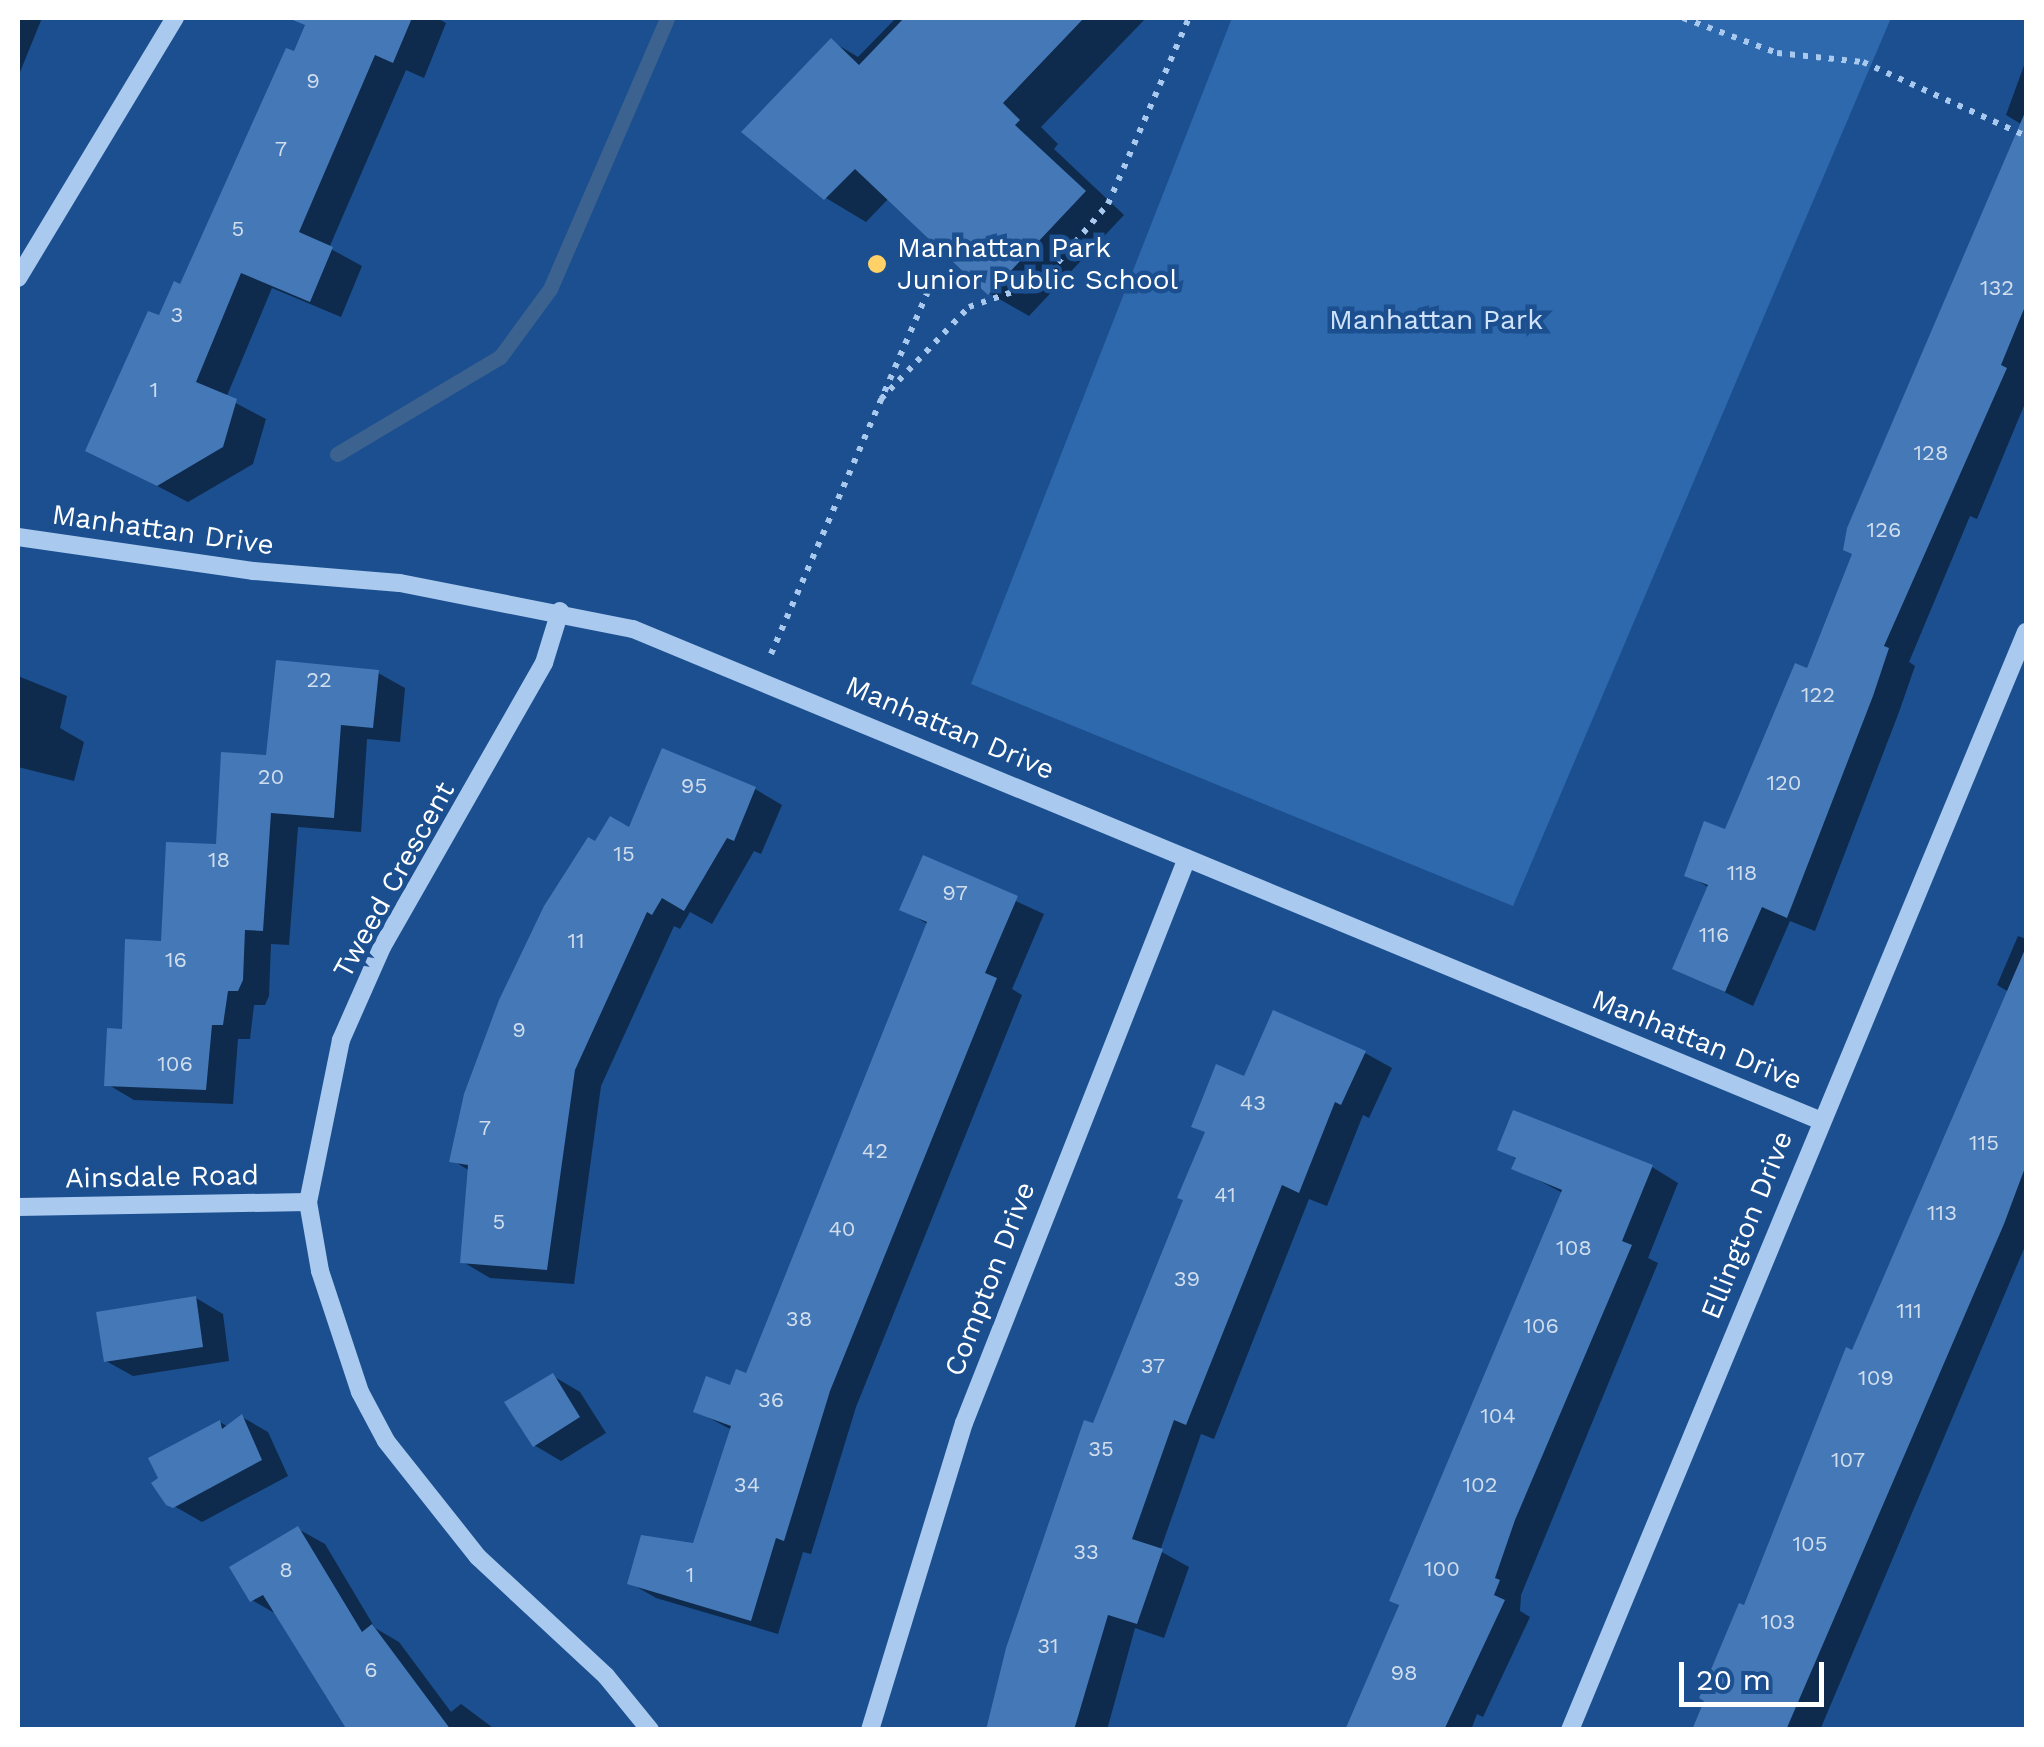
<!DOCTYPE html>
<html>
<head>
<meta charset="utf-8">
<style>
	body { margin:0 }
	#map { position:relative; width:2044px; height:1747px; overflow:hidden; background:#1b4f8f; font-family:"Work Sans",sans-serif }
	div>[style] { position:absolute }
	.green>* { inset:0; background:#2e69ad }
	.shadow>* { inset:0; background:#0007 }
	.stream>* { height:15px; margin:-7.5px; padding:0 7.5px; transform-origin:7.5px; border-radius:7.5px; background:#3c6290 }
	.building>* { inset:0; background:#4478b7 }
	.path>* { height:6px; margin-top:-3px; transform-origin:0; background:repeating-linear-gradient(90deg,#a9c9ee 0 5px,transparent 0 13px) }
	.minor>* { height:18px; margin:-9px; padding:0 9px; transform-origin:9px; border-radius:9px; background:#a9c9ee }
	.dots>* { width:28px; height:28px; translate:-50% -50%; box-sizing:border-box; border:5px solid #1b4f8f; border-radius:50% }
	span { translate:-50% -50%; white-space:nowrap; text-align:center; line-height:1.15; -webkit-text-stroke:9px #1b4f8f; paint-order:stroke }
	.number-label { font-size:22px; color:#d0dded }
	.number-label span { -webkit-text-stroke-width:0 }
	.poi-label { font-size:28px; color:#fff }
	.left { translate:0 -50%; text-align:left }
	.park-label { font-size:28px; color:#cfe3fa }
	.street-label { font-size:28px; color:#fff }
	.frame { position:absolute; inset:0; border:20px solid #fff; pointer-events:none }
	.scale { position:absolute; left:1679px; top:1662px; width:145px; height:45px; box-sizing:border-box; border:5px solid #fff; border-top:0; padding-left:12px; font-size:30px; line-height:35px; white-space:nowrap; color:#fff; -webkit-text-stroke:8px #1b4f8f; paint-order:stroke }
</style>
</head>
<body>
<div id="map">
	<div class="green">
		<i style="clip-path:polygon(1232px 18px,1891px 18px,1513px 906px,971px 684px)"></i>
	</div>
	<div class="shadow">
		<i style="clip-path:polygon(18px 18px,42px 18px,18px 77px)"></i>
		<i style="clip-path:polygon(311px 18px,437px 18px,446px 23px,424px 78px,406px 70px,329px 248px,362px 266px,341px 317px,272px 288px,226px 398px,266px 419px,253px 464px,188px 502px,88px 450px,181px 287px)"></i>
		<i style="clip-path:polygon(896px 18px,1146px 18px,1041px 127px,1058px 144px,1054px 149px,1124px 215px,1029px 316px,989px 293px,889px 198px,866px 222px,826px 198px,744px 132px,831px 41px,858px 57px)"></i>
		<i style="clip-path:polygon(2026px 60px,2026px 127px,2006px 115px)"></i>
		<i style="clip-path:polygon(2002px 173px,2026px 183px,2026px 401px,1977px 519px,1970px 516px,1909px 662px,1915px 666px,1899px 712px,1815px 931px,1790px 921px,1753px 1006px,1675px 968px,1710px 888px,1687px 875px,1727px 833px,1809px 672px)"></i>
		<i style="clip-path:polygon(378px 673px,405px 688px,400px 742px,367px 739px,361px 832px,298px 827px,289px 945px,271px 944px,269px 996px,265px 1005px,254px 1005px,250px 1039px,238px 1039px,233px 1104px,134px 1100px,107px 1084px,164px 943px,268px 758px)"></i>
		<i style="clip-path:polygon(18px 676px,67px 696px,60px 728px,84px 742px,74px 781px,18px 767px)"></i>
		<i style="clip-path:polygon(755px 789px,782px 805px,761px 854px,754px 851px,712px 924px,690px 912px,680px 929px,674px 926px,601px 1086px,574px 1284px,490px 1278px,463px 1262px,470px 1171px,452px 1160px,596px 844px)"></i>
		<i style="clip-path:polygon(924px 859px,1044px 914px,1012px 989px,1022px 995px,856px 1407px,811px 1554px,803px 1552px,778px 1634px,656px 1598px,630px 1583px,695px 1546px,732px 1430px,696px 1411px,748px 1376px,929px 925px,903px 909px)"></i>
		<i style="clip-path:polygon(2018px 936px,2026px 939px,2026px 1244px,1820px 1730px,1696px 1730px,2009px 992px,1997px 985px)"></i>
		<i style="clip-path:polygon(1365px 1053px,1392px 1068px,1369px 1118px,1363px 1115px,1327px 1206px,1309px 1199px,1214px 1439px,1201px 1434px,1160px 1551px,1189px 1567px,1164px 1638px,1135px 1628px,1107px 1730px,990px 1730px,1094px 1426px,1245px 1079px)"></i>
		<i style="clip-path:polygon(1500px 1149px,1652px 1167px,1678px 1183px,1648px 1258px,1658px 1263px,1521px 1595px,1520px 1611px,1530px 1617px,1483px 1717px,1477px 1714px,1471px 1730px,1349px 1730px,1563px 1193px,1515px 1168px,1518px 1160px)"></i>
		<i style="clip-path:polygon(196px 1298px,223px 1314px,229px 1361px,133px 1376px,106px 1361px)"></i>
		<i style="clip-path:polygon(553px 1376px,580px 1392px,606px 1433px,561px 1461px,534px 1445px)"></i>
		<i style="clip-path:polygon(242px 1417px,268px 1432px,288px 1476px,202px 1522px,174px 1506px,220px 1422px,228px 1427px)"></i>
		<i style="clip-path:polygon(298px 1529px,325px 1544px,375px 1628px,399px 1642px,451px 1712px,461px 1704px,496px 1730px,352px 1730px,278px 1615px,252px 1600px)"></i>
	</div>
	<div class="stream">
		<i style="left:337px;top:454px;width:190px;rotate:-30.8deg"></i>
		<i style="left:500px;top:357px;width:84px;rotate:-53.7deg"></i>
		<i style="left:550px;top:289px;width:295px;rotate:-66.6deg"></i>
	</div>
	<div class="building">
		<i style="clip-path:polygon(288px 18px,412px 18px,393px 63px,375px 55px,299px 232px,333px 247px,310px 302px,241px 273px,196px 382px,237px 399px,223px 447px,157px 486px,85px 451px,148px 311px,159px 315px,174px 281px,180px 284px,286px 48px,294px 51px,305px 25px)"></i>
		<i style="clip-path:polygon(904px 18px,1084px 18px,1003px 103px,1020px 120px,1015px 125px,1086px 191px,988px 295px,855px 169px,824px 200px,741px 132px,831px 38px,859px 65px)"></i>
		<i style="clip-path:polygon(2026px 110px,2026px 304px,2001px 365px,2007px 368px,1884px 646px,1889px 648px,1873px 696px,1787px 918px,1762px 907px,1725px 992px,1672px 969px,1708px 885px,1684px 876px,1704px 821px,1725px 829px,1795px 663px,1807px 668px,1852px 554px,1843px 550px,1847px 528px)"></i>
		<i style="clip-path:polygon(276px 660px,379px 670px,373px 728px,341px 725px,334px 818px,271px 813px,263px 931px,245px 930px,243px 980px,238px 991px,228px 991px,223px 1025px,212px 1025px,206px 1090px,104px 1086px,107px 1028px,122px 1029px,125px 939px,161px 941px,166px 842px,216px 844px,221px 752px,266px 755px)"></i>
		<i style="clip-path:polygon(662px 748px,756px 787px,734px 841px,727px 838px,684px 911px,662px 898px,652px 915px,647px 912px,575px 1070px,547px 1270px,460px 1263px,468px 1165px,449px 1162px,464px 1094px,499px 1000px,544px 906px,588px 837px,595px 841px,610px 816px,629px 827px)"></i>
		<i style="clip-path:polygon(923px 855px,1018px 896px,985px 973px,997px 978px,830px 1391px,784px 1541px,776px 1538px,751px 1621px,627px 1584px,641px 1535px,693px 1543px,731px 1426px,693px 1412px,706px 1376px,730px 1385px,736px 1369px,746px 1373px,927px 922px,899px 910px)"></i>
		<i style="clip-path:polygon(2026px 947px,2026px 1165px,2004px 1224px,1786px 1730px,1692px 1730px,1704px 1701px,1699px 1698px,1739px 1603px,1744px 1605px,1846px 1347px,1852px 1350px)"></i>
		<i style="clip-path:polygon(1273px 1010px,1366px 1051px,1341px 1105px,1335px 1102px,1299px 1193px,1282px 1185px,1186px 1425px,1174px 1420px,1132px 1539px,1163px 1549px,1137px 1624px,1108px 1615px,1074px 1730px,986px 1730px,1006px 1648px,1084px 1420px,1093px 1423px,1183px 1200px,1177px 1198px,1205px 1132px,1191px 1127px,1216px 1064px,1244px 1076px)"></i>
		<i style="clip-path:polygon(1513px 1110px,1653px 1165px,1622px 1241px,1632px 1245px,1515px 1520px,1495px 1578px,1500px 1580px,1494px 1595px,1505px 1600px,1444px 1730px,1345px 1730px,1399px 1605px,1389px 1601px,1562px 1190px,1511px 1169px,1516px 1158px,1497px 1150px)"></i>
		<i style="clip-path:polygon(196px 1296px,203px 1347px,104px 1362px,96px 1312px)"></i>
		<i style="clip-path:polygon(553px 1373px,580px 1417px,533px 1447px,504px 1402px)"></i>
		<i style="clip-path:polygon(242px 1414px,262px 1460px,173px 1508px,166px 1505px,151px 1483px,158px 1478px,148px 1458px,220px 1420px,222px 1429px)"></i>
		<i style="clip-path:polygon(298px 1526px,362px 1632px,372px 1624px,451px 1730px,347px 1730px,263px 1595px,250px 1602px,229px 1567px)"></i>
	</div>
	<div class="path">
		<i style="left:1683px;top:18px;width:100px;rotate:20.4deg"></i>
		<i style="left:1777px;top:53px;width:86px;rotate:6deg"></i>
		<i style="left:1863px;top:62px;width:179px;rotate:24.4deg"></i>
		<i style="left:881px;top:399px;width:127px;rotate:-46.3deg"></i>
		<i style="left:969px;top:307px;width:76px;rotate:-19.1deg"></i>
		<i style="left:1041px;top:282px;width:103px;rotate:-49.3deg"></i>
		<i style="left:1108px;top:204px;width:203px;rotate:-66.5deg"></i>
		<i style="left:771px;top:654px;width:410px;rotate:-66.6deg"></i>
	</div>
	<div class="minor">
		<i style="left:18px;top:278px;width:304px;rotate:-58.9deg"></i>
		<i style="left:18px;top:537px;width:237px;rotate:8.2deg"></i>
		<i style="left:253px;top:571px;width:147px;rotate:4.7deg"></i>
		<i style="left:400px;top:583px;width:237px;rotate:11.2deg"></i>
		<i style="left:633px;top:629px;width:1284px;rotate:22.49deg"></i>
		<i style="left:560px;top:611px;width:54px;rotate:107.1deg"></i>
		<i style="left:544px;top:663px;width:327px;rotate:119.7deg"></i>
		<i style="left:382px;top:947px;width:102px;rotate:113.8deg"></i>
		<i style="left:341px;top:1040px;width:165px;rotate:101.5deg"></i>
		<i style="left:308px;top:1202px;width:70px;rotate:80.1deg"></i>
		<i style="left:320px;top:1271px;width:127px;rotate:71.7deg"></i>
		<i style="left:360px;top:1392px;width:55px;rotate:62deg"></i>
		<i style="left:386px;top:1441px;width:148px;rotate:51.6deg"></i>
		<i style="left:478px;top:1557px;width:175px;rotate:42.9deg"></i>
		<i style="left:606px;top:1676px;width:70px;rotate:50.8deg"></i>
		<i style="left:18px;top:1207px;width:290px;rotate:-1deg"></i>
		<i style="left:870px;top:1730px;width:321px;rotate:-73deg"></i>
		<i style="left:964px;top:1423px;width:607px;rotate:-68.46deg"></i>
		<i style="left:1570px;top:1730px;width:1189px;rotate:-67.45deg"></i>
	</div>
	<div class="dots">
		<i style="left:877px;top:264px;background:#ffd166"></i>
	</div>
	<div class="number-label">
		<span style="left:313px;top:81px">9</span>
		<span style="left:281px;top:149px">7</span>
		<span style="left:238px;top:229px">5</span>
		<span style="left:1997px;top:288px">132</span>
		<span style="left:177px;top:315px">3</span>
		<span style="left:154px;top:390px">1</span>
		<span style="left:1931px;top:453px">128</span>
		<span style="left:1884px;top:530px">126</span>
		<span style="left:319px;top:680px">22</span>
		<span style="left:1818px;top:695px">122</span>
		<span style="left:271px;top:777px">20</span>
		<span style="left:1784px;top:783px">120</span>
		<span style="left:694px;top:786px">95</span>
		<span style="left:624px;top:854px">15</span>
		<span style="left:219px;top:860px">18</span>
		<span style="left:1742px;top:873px">118</span>
		<span style="left:955px;top:893px">97</span>
		<span style="left:1714px;top:935px">116</span>
		<span style="left:576px;top:941px">11</span>
		<span style="left:176px;top:960px">16</span>
		<span style="left:519px;top:1030px">9</span>
		<span style="left:175px;top:1064px">106</span>
		<span style="left:1253px;top:1103px">43</span>
		<span style="left:485px;top:1128px">7</span>
		<span style="left:1984px;top:1143px">115</span>
		<span style="left:875px;top:1151px">42</span>
		<span style="left:1225px;top:1195px">41</span>
		<span style="left:1942px;top:1213px">113</span>
		<span style="left:499px;top:1222px">5</span>
		<span style="left:842px;top:1229px">40</span>
		<span style="left:1574px;top:1248px">108</span>
		<span style="left:1187px;top:1279px">39</span>
		<span style="left:1909px;top:1311px">111</span>
		<span style="left:799px;top:1319px">38</span>
		<span style="left:1541px;top:1326px">106</span>
		<span style="left:1153px;top:1366px">37</span>
		<span style="left:1876px;top:1378px">109</span>
		<span style="left:771px;top:1400px">36</span>
		<span style="left:1498px;top:1416px">104</span>
		<span style="left:1101px;top:1449px">35</span>
		<span style="left:1848px;top:1460px">107</span>
		<span style="left:747px;top:1485px">34</span>
		<span style="left:1480px;top:1485px">102</span>
		<span style="left:1810px;top:1544px">105</span>
		<span style="left:1086px;top:1552px">33</span>
		<span style="left:1442px;top:1569px">100</span>
		<span style="left:286px;top:1570px">8</span>
		<span style="left:690px;top:1575px">1</span>
		<span style="left:1778px;top:1622px">103</span>
		<span style="left:1048px;top:1646px">31</span>
		<span style="left:371px;top:1670px">6</span>
		<span style="left:1404px;top:1673px">98</span>
	</div>
	<div class="poi-label">
		<span class="left" style="left:897px;top:264px">Manhattan Park<br>Junior Public School</span>
	</div>
	<div class="park-label">
		<span style="left:1436px;top:320px">Manhattan Park</span>
	</div>
	<div class="street-label">
		<span style="left:163px;top:530px;rotate:8deg">Manhattan Drive</span>
		<span style="left:950px;top:728px;rotate:23deg">Manhattan Drive</span>
		<span style="left:394px;top:880px;rotate:-61deg">Tweed Crescent</span>
		<span style="left:1697px;top:1040px;rotate:22deg">Manhattan Drive</span>
		<span style="left:162px;top:1177px;rotate:-1deg">Ainsdale Road</span>
		<span style="left:1747px;top:1225px;rotate:-68deg">Ellington Drive</span>
		<span style="left:990px;top:1279px;rotate:-69deg">Compton Drive</span>
	</div>
	<div class="frame"></div>
	<div class="scale">20 m</div>
</div>
</body>
</html>
